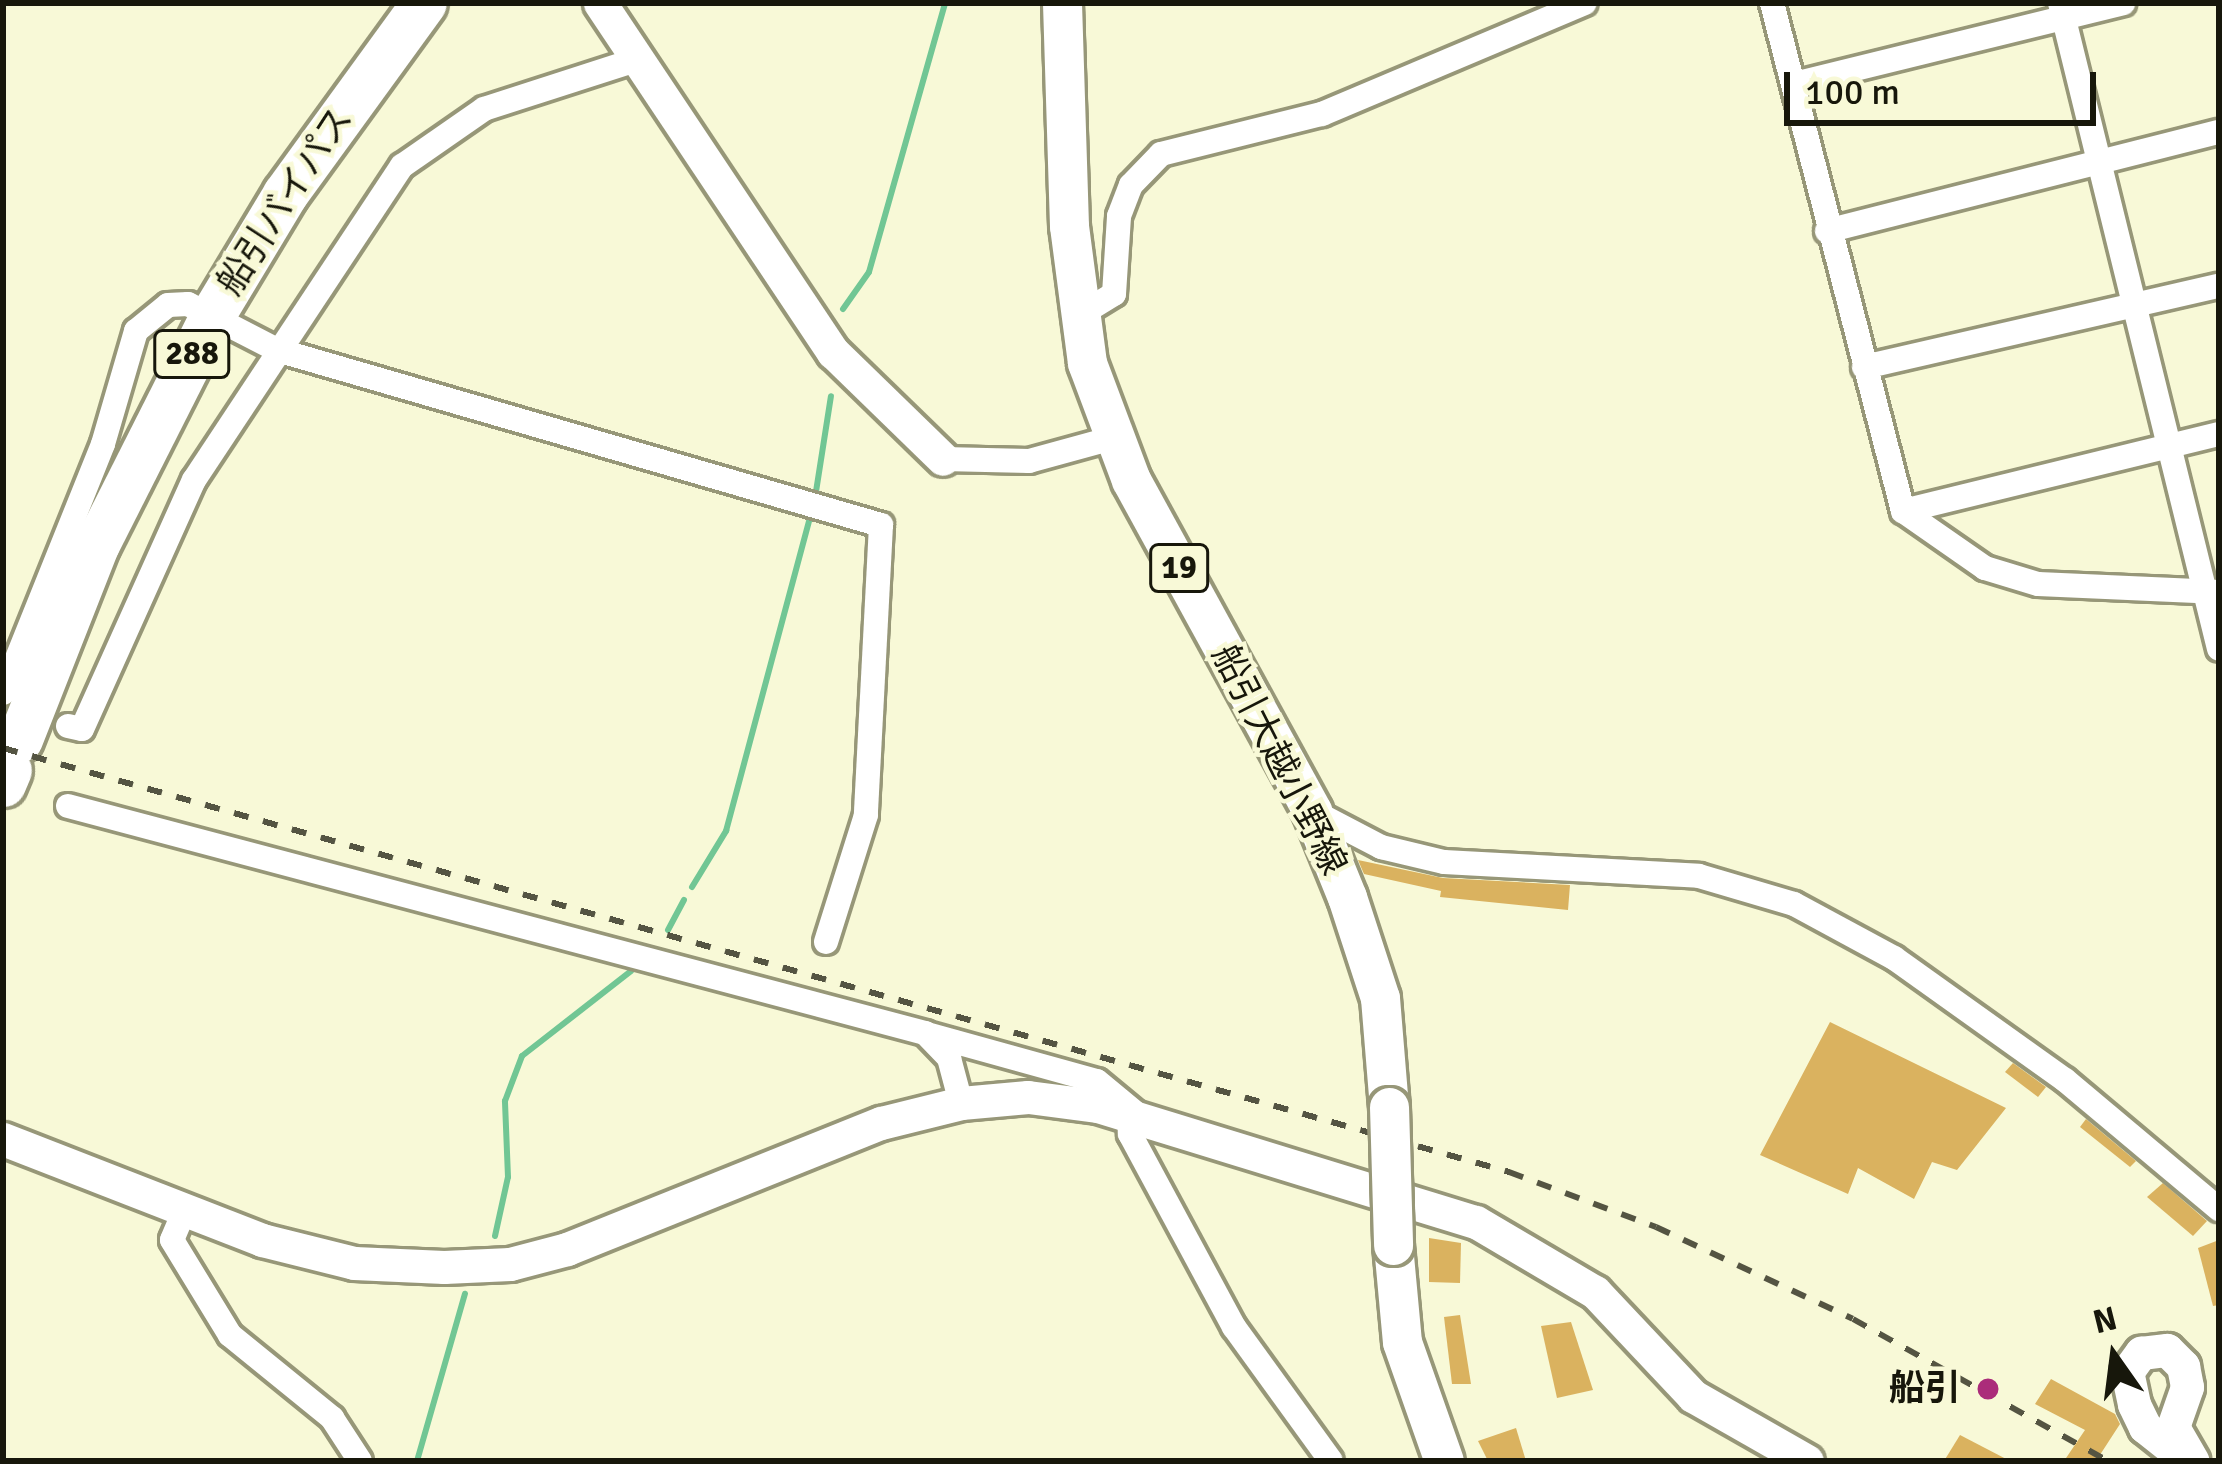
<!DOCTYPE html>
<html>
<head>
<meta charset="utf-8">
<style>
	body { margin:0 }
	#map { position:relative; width:2222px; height:1464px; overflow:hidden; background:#f8f9d7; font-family:Signika,"Noto Sans JP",sans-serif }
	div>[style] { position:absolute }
	.stream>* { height:6px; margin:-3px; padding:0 3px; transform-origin:3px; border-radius:3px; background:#71c694 }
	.building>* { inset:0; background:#dab25f }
	.roads { filter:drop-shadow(3px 0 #979778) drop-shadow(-3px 0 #979778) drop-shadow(0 3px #979778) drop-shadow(0 -3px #979778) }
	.street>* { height:24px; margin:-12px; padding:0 12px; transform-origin:12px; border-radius:12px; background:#fff }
	.secondary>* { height:33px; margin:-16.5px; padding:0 16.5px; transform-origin:16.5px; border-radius:16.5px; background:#fff }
	.primary>* { height:39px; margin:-19.5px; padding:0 19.5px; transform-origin:19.5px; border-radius:19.5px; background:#fff }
	.highway>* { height:45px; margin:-22.5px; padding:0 22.5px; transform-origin:22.5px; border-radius:22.5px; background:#fff }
	.rail>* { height:6px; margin-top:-3px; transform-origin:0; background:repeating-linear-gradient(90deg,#545442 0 15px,transparent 0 30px) }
	.bridges { filter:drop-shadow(3px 0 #979778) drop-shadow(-3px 0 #979778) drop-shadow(0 3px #979778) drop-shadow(0 -3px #979778) }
	.primary-bridge>* { height:39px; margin:-19.5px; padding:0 19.5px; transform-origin:19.5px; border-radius:19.5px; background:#fff }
	.dots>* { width:33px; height:33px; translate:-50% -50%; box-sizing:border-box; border:6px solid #f8f9d7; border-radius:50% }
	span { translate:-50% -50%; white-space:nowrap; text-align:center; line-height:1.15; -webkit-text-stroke:9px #f8f9d7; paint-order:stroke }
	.shield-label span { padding:3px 9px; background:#f8f9d7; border:3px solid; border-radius:9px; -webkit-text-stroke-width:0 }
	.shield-label { font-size:33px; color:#17170b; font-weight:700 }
	.street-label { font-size:36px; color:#17170b }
	.poi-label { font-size:36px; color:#17170b; font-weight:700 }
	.right { translate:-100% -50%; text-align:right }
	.frame { position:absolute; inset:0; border:6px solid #17170b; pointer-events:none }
	.north { position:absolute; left:2054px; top:1296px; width:120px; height:120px; -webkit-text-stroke:9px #f8f9d7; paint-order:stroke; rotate:346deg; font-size:33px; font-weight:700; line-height:48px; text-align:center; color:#17170b }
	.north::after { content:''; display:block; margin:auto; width:42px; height:54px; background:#17170b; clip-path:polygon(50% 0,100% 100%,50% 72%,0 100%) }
	.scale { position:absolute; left:1784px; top:72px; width:312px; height:54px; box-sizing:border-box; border:6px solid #17170b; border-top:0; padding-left:15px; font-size:36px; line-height:42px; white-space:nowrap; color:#17170b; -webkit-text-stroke:9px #f8f9d7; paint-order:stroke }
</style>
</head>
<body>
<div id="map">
	<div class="stream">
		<i style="left:843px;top:309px;width:45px;rotate:-54.9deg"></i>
		<i style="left:869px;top:272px;width:280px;rotate:-74.2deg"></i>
		<i style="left:815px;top:498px;width:103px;rotate:-81.1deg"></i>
		<i style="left:692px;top:887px;width:66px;rotate:-58.7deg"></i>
		<i style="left:726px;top:831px;width:331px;rotate:-75deg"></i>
		<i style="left:668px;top:930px;width:34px;rotate:-62deg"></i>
		<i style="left:495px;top:1236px;width:60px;rotate:-77.6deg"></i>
		<i style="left:508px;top:1177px;width:76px;rotate:-92.3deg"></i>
		<i style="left:505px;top:1101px;width:48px;rotate:-69.3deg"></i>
		<i style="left:522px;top:1056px;width:138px;rotate:-37.9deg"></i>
		<i style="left:417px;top:1461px;width:174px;rotate:-74deg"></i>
	</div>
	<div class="building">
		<i style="clip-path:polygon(1358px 860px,1443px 878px,1570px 885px,1568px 910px,1440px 897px,1441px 891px,1364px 874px)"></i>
		<i style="clip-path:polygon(1830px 1022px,2006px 1108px,1957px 1170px,1932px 1162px,1914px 1199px,1858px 1168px,1848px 1194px,1760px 1155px)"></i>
		<i style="clip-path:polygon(2013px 1063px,2046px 1087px,2038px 1097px,2005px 1072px)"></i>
		<i style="clip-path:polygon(2086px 1119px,2136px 1161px,2130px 1167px,2080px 1127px)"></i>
		<i style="clip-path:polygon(2163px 1183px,2207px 1221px,2193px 1236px,2147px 1197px)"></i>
		<i style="clip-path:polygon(1429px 1238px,1461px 1243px,1460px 1283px,1429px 1282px)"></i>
		<i style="clip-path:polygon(2219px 1240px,2219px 1305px,2213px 1306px,2198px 1248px)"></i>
		<i style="clip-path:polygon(1460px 1315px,1471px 1384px,1452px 1384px,1444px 1317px)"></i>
		<i style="clip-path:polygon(1571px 1322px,1593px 1390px,1557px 1398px,1541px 1326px)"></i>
		<i style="clip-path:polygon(2051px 1379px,2115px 1414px,2120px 1424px,2096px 1461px,2064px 1461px,2085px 1430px,2035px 1404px)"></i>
		<i style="clip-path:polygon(1516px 1428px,1526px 1461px,1488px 1461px,1478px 1441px)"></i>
		<i style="clip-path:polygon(1960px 1435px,2010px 1461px,1944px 1461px)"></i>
	</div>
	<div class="roads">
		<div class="street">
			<i style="left:1772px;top:3px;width:525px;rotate:75.54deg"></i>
			<i style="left:1903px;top:511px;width:100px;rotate:34.8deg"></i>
			<i style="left:1985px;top:568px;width:55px;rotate:16.8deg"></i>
			<i style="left:2038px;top:584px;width:181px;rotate:2.5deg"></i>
			<i style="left:2060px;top:3px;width:665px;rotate:76.17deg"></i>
			<i style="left:1794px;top:84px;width:339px;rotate:-13.8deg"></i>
			<i style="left:1827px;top:231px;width:404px;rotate:-14.2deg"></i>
			<i style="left:1078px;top:316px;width:42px;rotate:-31.4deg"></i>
			<i style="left:1114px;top:294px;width:78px;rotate:-86.3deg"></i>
			<i style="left:1119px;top:216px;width:33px;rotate:-69deg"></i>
			<i style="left:1131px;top:185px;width:43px;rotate:-45.9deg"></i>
			<i style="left:1161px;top:154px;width:166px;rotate:-14deg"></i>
			<i style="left:1322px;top:114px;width:285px;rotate:-22.9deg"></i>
			<i style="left:1864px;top:367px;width:364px;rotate:-12.9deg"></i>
			<i style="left:943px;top:459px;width:86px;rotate:1.3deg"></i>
			<i style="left:1029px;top:461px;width:87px;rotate:-15.3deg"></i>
			<i style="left:1903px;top:511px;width:325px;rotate:-13.7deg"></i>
			<i style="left:3px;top:693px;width:268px;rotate:-68.1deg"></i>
			<i style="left:103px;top:444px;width:118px;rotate:-73.7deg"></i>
			<i style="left:136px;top:331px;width:41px;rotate:-39.1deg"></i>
			<i style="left:168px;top:305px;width:20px;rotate:-3deg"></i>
			<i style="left:188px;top:304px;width:100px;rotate:27.3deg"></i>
			<i style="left:277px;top:350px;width:629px;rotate:16.16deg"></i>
			<i style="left:881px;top:525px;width:290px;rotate:93deg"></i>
			<i style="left:866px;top:815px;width:133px;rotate:107.5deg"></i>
			<i style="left:68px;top:726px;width:14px;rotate:12deg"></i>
			<i style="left:82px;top:729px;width:273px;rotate:-65.8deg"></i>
			<i style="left:194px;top:480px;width:377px;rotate:-56.5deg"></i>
			<i style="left:402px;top:166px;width:100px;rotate:-34.8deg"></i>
			<i style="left:484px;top:109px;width:163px;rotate:-17.9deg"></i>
			<i style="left:68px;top:806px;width:887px;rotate:14.84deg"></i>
			<i style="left:925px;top:1033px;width:35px;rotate:46deg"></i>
			<i style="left:949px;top:1058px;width:47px;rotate:75.1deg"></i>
			<i style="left:1314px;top:812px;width:76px;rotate:27.6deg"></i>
			<i style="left:1381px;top:847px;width:65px;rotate:13.4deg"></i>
			<i style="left:1444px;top:862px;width:255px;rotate:3.1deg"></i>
			<i style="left:1699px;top:876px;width:99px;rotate:16.4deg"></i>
			<i style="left:1794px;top:904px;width:114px;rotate:28.4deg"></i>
			<i style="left:1894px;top:958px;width:210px;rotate:35.5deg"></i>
			<i style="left:2065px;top:1080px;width:201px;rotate:40deg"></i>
			<i style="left:927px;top:1034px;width:176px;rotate:15.5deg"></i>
			<i style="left:1097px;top:1081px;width:53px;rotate:39.7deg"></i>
			<i style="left:1129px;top:1116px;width:18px;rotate:87deg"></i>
			<i style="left:1130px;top:1134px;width:219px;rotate:61.7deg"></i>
			<i style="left:1234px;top:1327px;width:165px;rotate:54.1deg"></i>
			<i style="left:183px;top:1214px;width:28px;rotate:113deg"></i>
			<i style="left:172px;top:1240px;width:111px;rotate:58.6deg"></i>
			<i style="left:230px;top:1335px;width:132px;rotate:39.1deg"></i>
			<i style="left:332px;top:1418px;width:51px;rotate:56.9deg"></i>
		</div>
		<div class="secondary">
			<i style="left:600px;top:3px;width:420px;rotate:56.3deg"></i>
			<i style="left:833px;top:352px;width:153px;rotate:44.2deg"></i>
			<i style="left:3px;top:1139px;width:278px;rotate:21.3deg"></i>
			<i style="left:262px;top:1240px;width:95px;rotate:14deg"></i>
			<i style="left:354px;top:1263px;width:90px;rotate:2.5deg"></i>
			<i style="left:444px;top:1267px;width:66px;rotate:-2.6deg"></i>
			<i style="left:510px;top:1264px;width:59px;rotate:-14.7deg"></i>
			<i style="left:567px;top:1249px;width:338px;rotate:-21.9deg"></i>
			<i style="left:881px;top:1123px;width:82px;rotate:-14deg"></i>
			<i style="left:961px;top:1103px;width:67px;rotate:-5.1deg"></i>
			<i style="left:1028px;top:1097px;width:71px;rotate:7.3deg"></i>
			<i style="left:1098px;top:1106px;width:395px;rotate:17.1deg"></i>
			<i style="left:1476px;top:1222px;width:138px;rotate:30.5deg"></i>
			<i style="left:1595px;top:1292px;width:143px;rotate:46.7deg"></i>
			<i style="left:1693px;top:1396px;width:131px;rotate:29.7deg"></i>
			<i style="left:2188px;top:1461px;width:55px;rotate:-141.7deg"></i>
			<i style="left:2145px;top:1427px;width:25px;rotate:-116deg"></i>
			<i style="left:2134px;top:1404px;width:33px;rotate:-102deg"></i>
			<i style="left:2127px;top:1372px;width:24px;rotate:-54deg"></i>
			<i style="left:2141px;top:1353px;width:26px;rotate:-7deg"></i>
			<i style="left:2167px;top:1350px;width:23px;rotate:45deg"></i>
			<i style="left:2183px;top:1366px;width:21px;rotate:79deg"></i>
			<i style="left:2187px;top:1387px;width:42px;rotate:109.3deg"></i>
			<i style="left:2173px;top:1427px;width:39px;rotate:60deg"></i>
		</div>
		<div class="primary">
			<i style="left:1062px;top:3px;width:223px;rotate:88.2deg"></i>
			<i style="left:1069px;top:226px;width:138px;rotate:82.5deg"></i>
			<i style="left:1087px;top:363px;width:125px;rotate:69.4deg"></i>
			<i style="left:1131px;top:480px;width:377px;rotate:61.3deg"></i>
			<i style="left:1312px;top:811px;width:93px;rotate:67.9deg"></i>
			<i style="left:1347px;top:897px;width:106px;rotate:71.9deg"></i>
			<i style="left:1380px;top:998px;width:109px;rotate:85.3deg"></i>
			<i style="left:1393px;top:1245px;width:97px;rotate:84.7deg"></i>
			<i style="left:1402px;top:1342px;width:126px;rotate:70.6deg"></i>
		</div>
		<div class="highway">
			<i style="left:20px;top:739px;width:210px;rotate:-68.5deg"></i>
			<i style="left:97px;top:544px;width:258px;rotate:-63.2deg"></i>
			<i style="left:213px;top:314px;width:140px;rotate:-59deg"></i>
			<i style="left:285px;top:194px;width:236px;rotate:-54deg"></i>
			<i style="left:3px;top:784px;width:15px;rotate:-67deg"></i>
		</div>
	</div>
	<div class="rail">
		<i style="left:3px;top:748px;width:1565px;rotate:15.72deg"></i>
		<i style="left:1509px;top:1172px;width:157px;rotate:20.5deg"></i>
		<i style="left:1656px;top:1227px;width:217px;rotate:25deg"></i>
		<i style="left:1853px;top:1319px;width:292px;rotate:29.1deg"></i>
	</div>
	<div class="bridges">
		<div class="primary-bridge">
			<i style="left:1389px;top:1107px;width:138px;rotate:88.3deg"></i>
		</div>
	</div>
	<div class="dots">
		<i style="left:1988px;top:1389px;background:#ab2c7a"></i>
	</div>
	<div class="shield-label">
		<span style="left:192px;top:354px">288</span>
		<span style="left:1179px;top:568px">19</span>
	</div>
	<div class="street-label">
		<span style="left:285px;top:201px;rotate:-57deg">船引バイパス</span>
		<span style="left:1279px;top:760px;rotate:63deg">船引大越小野線</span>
	</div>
	<div class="poi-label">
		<span class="right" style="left:1961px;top:1389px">船引</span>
	</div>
	<div class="frame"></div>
	<div class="north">N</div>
	<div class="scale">100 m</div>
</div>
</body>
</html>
